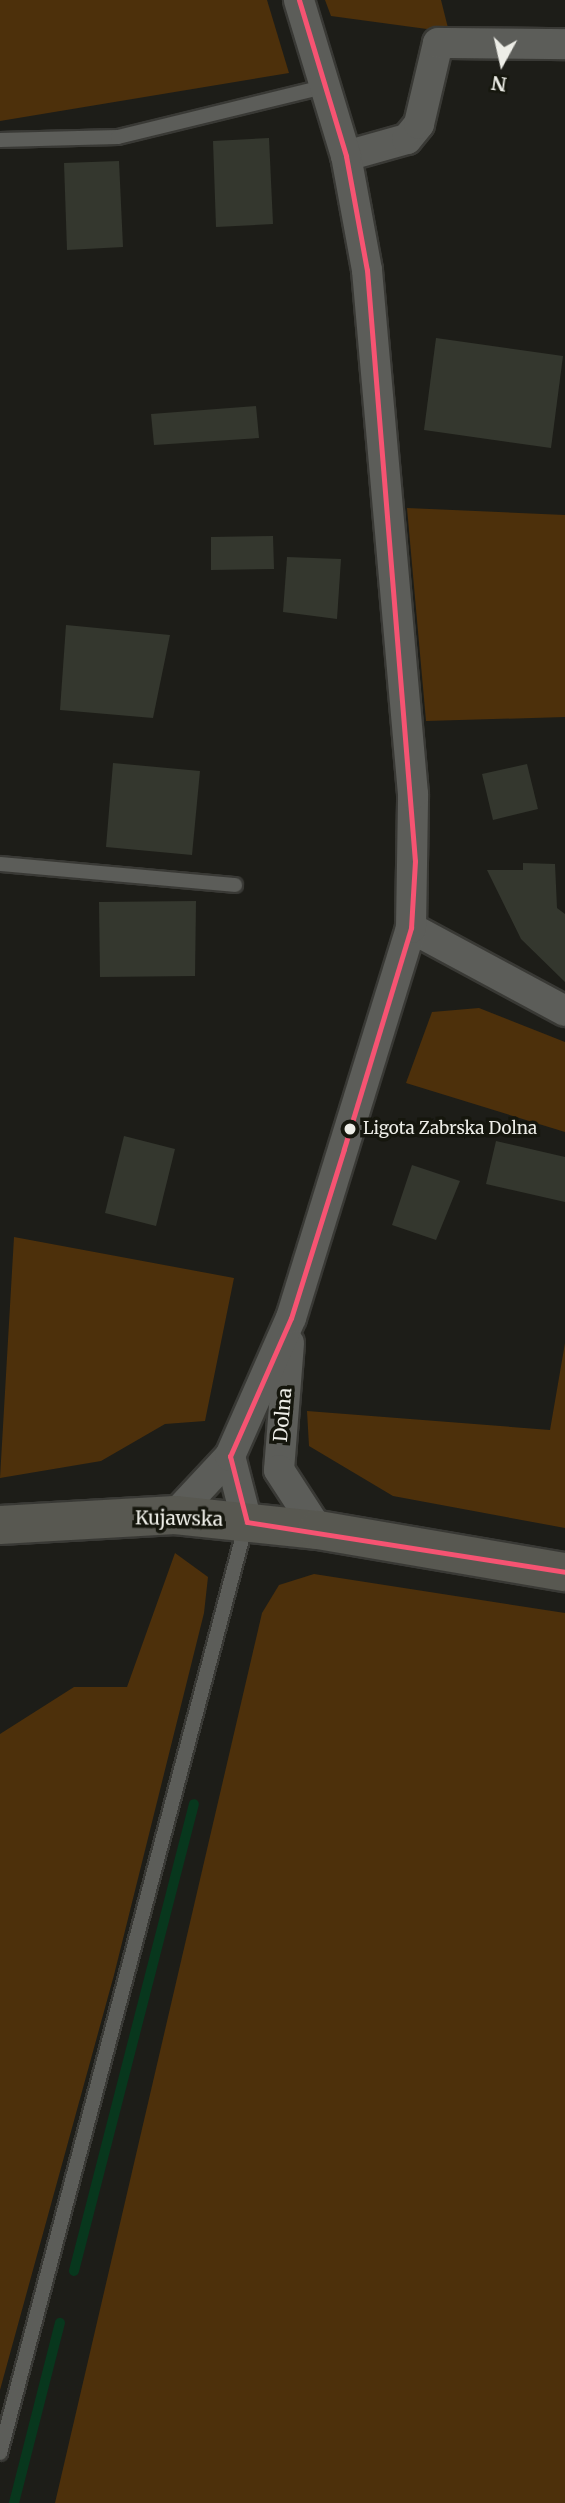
<!DOCTYPE html>
<html>
<head>
<meta charset="utf-8">
<style>
	body { margin:0 }
	#map { position:relative; width:565px; height:2503px; overflow:hidden; background:#1d1d18; font-family:Merriweather,serif }
	div>[style] { position:absolute }
	.green>* { inset:0; background:#4d300b }
	.stream>* { height:10px; margin:-5px; padding:0 5px; transform-origin:5px; border-radius:5px; background:#08371d }
	.building>* { inset:0; background:#34372e }
	.roads { filter:drop-shadow(2px 0 #393935) drop-shadow(-2px 0 #393935) drop-shadow(0 2px #393935) drop-shadow(0 -2px #393935) }
	.lane>* { height:14px; margin:-7px; padding:0 7px; transform-origin:7px; border-radius:7px; background:#5c5d59 }
	.street>* { height:30px; margin:-15px; padding:0 15px; transform-origin:15px; border-radius:15px; background:#5c5d59 }
	.secondary>* { height:38px; margin:-19px; padding:0 19px; transform-origin:19px; border-radius:19px; background:#585851 }
	.bus-1>* { height:5px; margin:-2.5px; padding:0 2.5px; transform-origin:2.5px; border-radius:2.5px; background:#f65372 }
	.dots>* { width:19px; height:19px; translate:-50% -50%; box-sizing:border-box; border:4px solid #15160d; border-radius:50% }
	span { translate:-50% -50%; white-space:nowrap; text-align:center; line-height:1.15; -webkit-text-stroke:7px #15160d; paint-order:stroke }
	.bus-label { font-size:17px; color:#edede7 }
	.left { translate:0 -50%; text-align:left }
	.street-label { font-size:19px; color:#edede7 }
	.north { position:absolute; left:467px; top:28px; width:70px; height:70px; -webkit-text-stroke:5px #15160d; paint-order:stroke; rotate:188deg; font-size:19px; font-weight:700; line-height:28px; text-align:center; color:#edede7 }
	.north::after { content:''; display:block; margin:auto; width:24px; height:32px; background:#edede7; clip-path:polygon(50% 0,100% 100%,50% 72%,0 100%) }
</style>
</head>
<body>
<div id="map">
	<div class="green">
		<i style="clip-path:polygon(0 0,267px 0,289px 73px,0 121px)"></i>
		<i style="clip-path:polygon(325px 0,441px 0,449px 32px,331px 16px)"></i>
		<i style="clip-path:polygon(407px 508px,565px 515px,565px 717px,426px 721px)"></i>
		<i style="clip-path:polygon(479px 1008px,565px 1042px,565px 1132px,406px 1083px,432px 1012px)"></i>
		<i style="clip-path:polygon(14px 1237px,234px 1278px,205px 1421px,165px 1424px,101px 1461px,0 1478px)"></i>
		<i style="clip-path:polygon(565px 1343px,565px 1528px,393px 1496px,309px 1446px,307px 1411px,550px 1430px)"></i>
		<i style="clip-path:polygon(175px 1553px,208px 1577px,204px 1613px,114px 1975px,0 2390px,0 1734px,74px 1687px,127px 1687px)"></i>
		<i style="clip-path:polygon(314px 1574px,565px 1613px,565px 2503px,55px 2503px,262px 1613px,279px 1585px)"></i>
	</div>
	<div class="stream">
		<i style="left:74px;top:2271px;width:482px;rotate:-75.6deg"></i>
		<i style="left:14px;top:2503px;width:186px;rotate:-75.7deg"></i>
	</div>
	<div class="building">
		<i style="clip-path:polygon(269px 138px,273px 224px,216px 227px,213px 141px)"></i>
		<i style="clip-path:polygon(119px 161px,123px 247px,67px 250px,64px 163px)"></i>
		<i style="clip-path:polygon(436px 338px,563px 356px,551px 448px,424px 430px)"></i>
		<i style="clip-path:polygon(256px 406px,259px 438px,154px 445px,151px 414px)"></i>
		<i style="clip-path:polygon(273px 536px,274px 569px,211px 570px,211px 537px)"></i>
		<i style="clip-path:polygon(287px 557px,341px 559px,337px 619px,283px 612px)"></i>
		<i style="clip-path:polygon(66px 625px,170px 635px,153px 718px,60px 710px)"></i>
		<i style="clip-path:polygon(113px 763px,200px 771px,192px 855px,106px 847px)"></i>
		<i style="clip-path:polygon(527px 764px,538px 809px,493px 820px,482px 774px)"></i>
		<i style="clip-path:polygon(523px 863px,555px 864px,557px 908px,565px 914px,565px 982px,521px 939px,487px 870px,523px 870px)"></i>
		<i style="clip-path:polygon(196px 901px,195px 976px,100px 977px,99px 902px)"></i>
		<i style="clip-path:polygon(124px 1136px,175px 1149px,156px 1226px,105px 1213px)"></i>
		<i style="clip-path:polygon(496px 1141px,565px 1157px,565px 1202px,486px 1184px)"></i>
		<i style="clip-path:polygon(412px 1165px,460px 1181px,436px 1240px,392px 1225px)"></i>
	</div>
	<div class="roads">
		<div class="lane">
			<i style="left:0;top:140px;width:118px;rotate:-1.5deg"></i>
			<i style="left:118px;top:137px;width:216px;rotate:-13.7deg"></i>
			<i style="left:0;top:864px;width:236px;rotate:5.1deg"></i>
			<i style="left:0;top:2453px;width:961px;rotate:-75.17deg"></i>
		</div>
		<div class="street">
			<i style="left:346px;top:156px;width:63px;rotate:-15.6deg"></i>
			<i style="left:407px;top:139px;width:19px;rotate:-51deg"></i>
			<i style="left:419px;top:124px;width:83px;rotate:-76.8deg"></i>
			<i style="left:438px;top:43px;width:127px;rotate:0.5deg"></i>
			<i style="left:411px;top:928px;width:175px;rotate:28.3deg"></i>
			<i style="left:289px;top:1343px;width:127px;rotate:94.5deg"></i>
			<i style="left:279px;top:1470px;width:72px;rotate:57deg"></i>
			<i style="left:230px;top:1456px;width:68px;rotate:75.6deg"></i>
			<i style="left:175px;top:1515px;width:81px;rotate:-47deg"></i>
			<i style="left:230px;top:1456px;width:151px;rotate:-66.2deg"></i>
			<i style="left:291px;top:1318px;width:408px;rotate:-72.9deg"></i>
			<i style="left:411px;top:928px;width:134px;rotate:-89.1deg"></i>
			<i style="left:413px;top:794px;width:526px;rotate:-95.02deg"></i>
			<i style="left:367px;top:270px;width:116px;rotate:-100.4deg"></i>
			<i style="left:346px;top:156px;width:163px;rotate:-106.8deg"></i>
		</div>
		<div class="secondary">
			<i style="left:0;top:1525px;width:175px;rotate:-3.3deg"></i>
			<i style="left:175px;top:1515px;width:144px;rotate:6deg"></i>
			<i style="left:318px;top:1530px;width:251px;rotate:9.7deg"></i>
		</div>
	</div>
	<div class="bus-1">
		<i style="left:299px;top:0;width:163px;rotate:73.2deg"></i>
		<i style="left:346px;top:156px;width:116px;rotate:79.6deg"></i>
		<i style="left:367px;top:270px;width:593px;rotate:85.36deg"></i>
		<i style="left:415px;top:861px;width:67px;rotate:93.4deg"></i>
		<i style="left:411px;top:928px;width:231px;rotate:106.9deg"></i>
		<i style="left:344px;top:1149px;width:177px;rotate:107.4deg"></i>
		<i style="left:291px;top:1318px;width:151px;rotate:113.8deg"></i>
		<i style="left:230px;top:1456px;width:68px;rotate:75.6deg"></i>
		<i style="left:247px;top:1522px;width:322px;rotate:8.9deg"></i>
	</div>
	<div class="dots">
		<i style="left:350px;top:1129px;background:#edede7"></i>
	</div>
	<div class="bus-label">
		<span class="left" style="left:363px;top:1129px">Ligota Zabrska Dolna</span>
	</div>
	<div class="street-label">
		<span style="left:283px;top:1415px;rotate:-85deg">Dolna</span>
		<span style="left:179px;top:1519px;rotate:1deg">Kujawska</span>
	</div>
	<div class="north">N</div>
</div>
</body>
</html>
